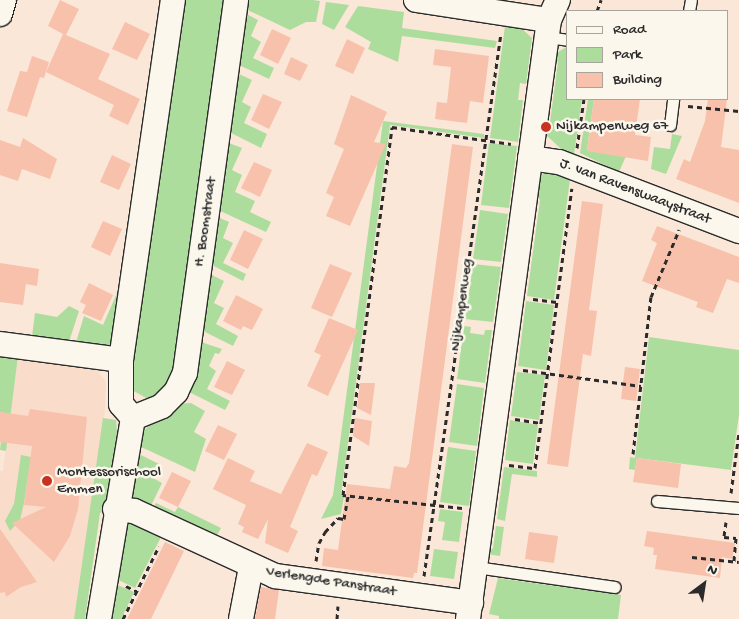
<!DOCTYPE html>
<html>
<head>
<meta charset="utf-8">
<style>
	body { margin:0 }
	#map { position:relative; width:739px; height:619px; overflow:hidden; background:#fae7d8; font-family:"Gochi Hand",sans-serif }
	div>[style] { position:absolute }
	.built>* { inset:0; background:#f9dcca }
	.green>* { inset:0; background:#addd9d }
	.building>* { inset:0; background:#f8c1ab }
	.path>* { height:3px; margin-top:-1.5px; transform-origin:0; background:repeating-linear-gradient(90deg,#2b2b2b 0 5px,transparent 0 9px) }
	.roads { filter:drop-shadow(1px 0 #2b2b2b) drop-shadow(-1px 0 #2b2b2b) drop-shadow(0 1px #2b2b2b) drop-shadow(0 -1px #2b2b2b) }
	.lane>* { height:11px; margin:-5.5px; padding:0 5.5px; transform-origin:5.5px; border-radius:5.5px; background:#fbf7ec }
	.street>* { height:24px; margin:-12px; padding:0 12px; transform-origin:12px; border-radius:12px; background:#fbf7ec }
	.dots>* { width:14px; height:14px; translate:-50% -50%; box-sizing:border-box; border:2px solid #fbf7ec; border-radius:50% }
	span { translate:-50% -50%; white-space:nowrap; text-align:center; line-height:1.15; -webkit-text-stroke:5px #fbf7ec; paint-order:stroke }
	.poi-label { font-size:15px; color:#2b2b2b }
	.left { translate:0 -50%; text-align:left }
	.street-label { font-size:15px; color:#2b2b2b }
	.legend { position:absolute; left:566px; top:10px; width:162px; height:90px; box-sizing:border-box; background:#fbf7ec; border:1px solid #a8a59f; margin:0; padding:6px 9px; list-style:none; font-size:15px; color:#2b2b2b }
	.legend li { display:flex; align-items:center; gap:10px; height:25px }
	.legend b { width:25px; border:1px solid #a8a59f }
	.north { position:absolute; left:679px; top:559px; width:50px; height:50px; -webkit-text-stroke:4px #fbf7ec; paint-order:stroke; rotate:31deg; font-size:14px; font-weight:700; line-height:20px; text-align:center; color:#2b2b2b }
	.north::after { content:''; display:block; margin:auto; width:18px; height:22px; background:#2b2b2b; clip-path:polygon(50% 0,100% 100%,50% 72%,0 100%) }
</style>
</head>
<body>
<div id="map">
	<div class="built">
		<i style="clip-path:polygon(18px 356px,94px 367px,106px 382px,105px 410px,74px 619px,0 619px,0 471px,3px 471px)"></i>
	</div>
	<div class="green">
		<i style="clip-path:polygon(177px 0,228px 0,175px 379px,154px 399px,148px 399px,130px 389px,148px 197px)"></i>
		<i style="clip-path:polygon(248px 0,313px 0,320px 1px,316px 22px,306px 22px,290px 30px,241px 7px)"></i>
		<i style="clip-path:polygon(326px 2px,349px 5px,334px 30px,322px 24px)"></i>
		<i style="clip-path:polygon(358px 6px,404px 12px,402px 28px,497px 41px,495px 48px,402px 36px,398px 62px,368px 49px,371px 42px,345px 27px)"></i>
		<i style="clip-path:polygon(241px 11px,258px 20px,251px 36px,261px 42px,253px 58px,274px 68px,269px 79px,239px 65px)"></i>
		<i style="clip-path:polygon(505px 26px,521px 28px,532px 38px,526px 84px,520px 83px,518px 100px,523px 100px,518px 142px,490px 138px)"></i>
		<i style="clip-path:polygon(568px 46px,568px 99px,582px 99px,574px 154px,561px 149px,543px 132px,550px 122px,558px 62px,553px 55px)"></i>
		<i style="clip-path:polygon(239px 74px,252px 80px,242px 102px,251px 107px,244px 123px,267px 134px,261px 148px,227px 131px,232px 76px)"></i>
		<i style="clip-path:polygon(588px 99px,594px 99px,587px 150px,626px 156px,619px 172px,580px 153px)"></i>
		<i style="clip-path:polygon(383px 121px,484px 134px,484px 138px,390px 125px,341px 495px,344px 496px,341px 514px,321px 519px,333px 495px)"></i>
		<i style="clip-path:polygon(672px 134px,682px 136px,666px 174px,651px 169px,654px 147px,670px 149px)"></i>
		<i style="clip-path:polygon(226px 142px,242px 148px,232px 170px,242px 175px,235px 192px,255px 201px,250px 212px,271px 222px,266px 232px,216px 209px)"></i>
		<i style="clip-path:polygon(489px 143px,517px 146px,509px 208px,481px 205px)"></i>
		<i style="clip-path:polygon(554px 173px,570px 179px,554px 300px,527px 296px,540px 200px,535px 193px,537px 175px)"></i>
		<i style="clip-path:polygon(480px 210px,508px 214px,501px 262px,473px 259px)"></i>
		<i style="clip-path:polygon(215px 216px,229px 222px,223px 238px,233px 243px,223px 263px,246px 274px,243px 281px,210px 264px)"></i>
		<i style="clip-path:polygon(473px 264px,501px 267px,493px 322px,465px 319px)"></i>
		<i style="clip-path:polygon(210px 274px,224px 281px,214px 303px,224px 308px,216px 324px,238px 336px,233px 346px,203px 331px)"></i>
		<i style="clip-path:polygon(121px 284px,118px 346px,74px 349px,84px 316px,103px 325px)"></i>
		<i style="clip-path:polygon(526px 301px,554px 305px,546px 370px,518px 366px)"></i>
		<i style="clip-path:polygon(69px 306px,79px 311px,67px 348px,31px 344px,35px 313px,57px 317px)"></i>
		<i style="clip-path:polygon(464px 326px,471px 327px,470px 333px,484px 335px,485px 330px,492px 330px,485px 383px,457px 379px)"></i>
		<i style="clip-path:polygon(649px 337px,739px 350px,739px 415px,731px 470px,637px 458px,635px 470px,629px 469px,630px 457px,635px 458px)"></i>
		<i style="clip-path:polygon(195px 340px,222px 349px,219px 354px,215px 353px,209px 366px,216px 371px,207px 389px,230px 401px,225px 410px,189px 392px)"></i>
		<i style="clip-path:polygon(0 353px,18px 356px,6px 451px,0 450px,4px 413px,0 412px)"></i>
		<i style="clip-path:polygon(517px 372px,545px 375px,539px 420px,511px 416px)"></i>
		<i style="clip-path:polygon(457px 384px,484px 388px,477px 446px,449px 442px)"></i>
		<i style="clip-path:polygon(191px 403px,205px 411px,194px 432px,206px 439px,195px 472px,139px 446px,142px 432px,150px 425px,175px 404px)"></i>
		<i style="clip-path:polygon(103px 418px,116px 420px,117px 433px,108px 509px,100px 513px,85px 619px,74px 619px)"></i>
		<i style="clip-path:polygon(510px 420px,538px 425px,533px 464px,505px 460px)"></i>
		<i style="clip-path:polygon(448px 447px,476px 451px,469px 506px,440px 502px)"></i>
		<i style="clip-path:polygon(137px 453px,159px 464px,153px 478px,162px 483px,148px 512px,124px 493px)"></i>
		<i style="clip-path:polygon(21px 455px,31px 457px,24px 503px,20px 520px,10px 531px,5px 521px,14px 504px)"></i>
		<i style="clip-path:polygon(504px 467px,537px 471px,537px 477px,512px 474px,505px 521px,497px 519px)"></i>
		<i style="clip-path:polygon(156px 503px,175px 512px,178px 507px,221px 528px,216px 537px,153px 508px)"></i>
		<i style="clip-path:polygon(440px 509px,463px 512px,459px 542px,442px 540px,445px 522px,438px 521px)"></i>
		<i style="clip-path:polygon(127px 520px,157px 530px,161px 537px,135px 588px,112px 577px)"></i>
		<i style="clip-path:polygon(496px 526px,504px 527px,500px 556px,487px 554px,493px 548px)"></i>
		<i style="clip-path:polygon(434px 549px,458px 552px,454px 579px,430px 576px)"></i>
		<i style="clip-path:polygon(498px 578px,621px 595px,618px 619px,499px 619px,499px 616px,489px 614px)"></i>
		<i style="clip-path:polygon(111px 582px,134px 592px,121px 619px,106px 619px)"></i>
	</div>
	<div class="building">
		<i style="clip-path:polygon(60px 0,79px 9px,66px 35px,110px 54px,98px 79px,140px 99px,128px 125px,109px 116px,114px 105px,46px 72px,63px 34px,48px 26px)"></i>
		<i style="clip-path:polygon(125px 22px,150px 34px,137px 60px,112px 49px)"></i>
		<i style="clip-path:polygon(272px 29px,291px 38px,278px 64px,260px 55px)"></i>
		<i style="clip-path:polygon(347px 39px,365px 48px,353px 74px,335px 66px)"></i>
		<i style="clip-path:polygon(435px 49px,489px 56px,483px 103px,470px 101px,467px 123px,435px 119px,437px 102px,447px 103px,451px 67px,433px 65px)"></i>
		<i style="clip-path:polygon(32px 56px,49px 62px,44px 78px,40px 77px,27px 117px,7px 111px,20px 71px,27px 72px)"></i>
		<i style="clip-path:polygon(291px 57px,308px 65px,300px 81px,284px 74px)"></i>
		<i style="clip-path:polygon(263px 94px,282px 102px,269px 129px,251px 120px)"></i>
		<i style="clip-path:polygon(351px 95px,387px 112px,374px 142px,386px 144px,350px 226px,326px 216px,334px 197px,326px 193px,344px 149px,334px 144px)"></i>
		<i style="clip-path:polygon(594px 99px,640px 99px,635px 135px,651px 137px,648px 161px,587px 151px)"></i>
		<i style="clip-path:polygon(708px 99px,727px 99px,721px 147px,739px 150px,739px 203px,676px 179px,684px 159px,690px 162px,705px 121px)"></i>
		<i style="clip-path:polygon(23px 138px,57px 159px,50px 179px,22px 169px,18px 181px,0 175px,0 140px,20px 147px)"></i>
		<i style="clip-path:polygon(452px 144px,473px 147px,417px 573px,414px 573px,413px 578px,322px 566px,324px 548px,338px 550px,347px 484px,390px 489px,394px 466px,406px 468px,409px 463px)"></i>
		<i style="clip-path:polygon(112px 155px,131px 164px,119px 190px,100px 182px)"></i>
		<i style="clip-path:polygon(254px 162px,272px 170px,260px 197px,241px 188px)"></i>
		<i style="clip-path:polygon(582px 201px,603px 204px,589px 310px,597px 311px,591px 356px,583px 354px,568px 467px,547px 464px)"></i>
		<i style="clip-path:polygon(103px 221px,122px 229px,110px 256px,91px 247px)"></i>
		<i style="clip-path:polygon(657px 226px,739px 257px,739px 283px,727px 279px,713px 313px,696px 307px,698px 302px,642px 281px,657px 243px,651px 240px)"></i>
		<i style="clip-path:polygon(244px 230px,263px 239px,248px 269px,230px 260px)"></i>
		<i style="clip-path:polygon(0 263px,39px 269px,37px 286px,26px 284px,23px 305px,0 302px)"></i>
		<i style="clip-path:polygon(330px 264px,352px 273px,332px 317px,311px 308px)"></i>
		<i style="clip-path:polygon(89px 283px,113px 295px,101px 321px,82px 313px,86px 305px,80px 302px)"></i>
		<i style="clip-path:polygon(236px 295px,263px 309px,252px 330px,243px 326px,241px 330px,223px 321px)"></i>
		<i style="clip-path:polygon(329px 318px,358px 330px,328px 396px,307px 386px,321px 355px,314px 352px)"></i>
		<i style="clip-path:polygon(227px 361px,245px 370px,232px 395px,214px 387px)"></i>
		<i style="clip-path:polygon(625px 367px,640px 369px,636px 401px,621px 399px)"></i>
		<i style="clip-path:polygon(360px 383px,375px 383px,371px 415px,357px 408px)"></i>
		<i style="clip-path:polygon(30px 409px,87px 417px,78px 509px,70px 536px,54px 562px,12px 523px,46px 507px,24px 505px,32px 446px,0 442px,0 412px,28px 416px)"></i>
		<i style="clip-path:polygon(355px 418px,372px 421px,369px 446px,353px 436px)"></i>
		<i style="clip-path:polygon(218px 425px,237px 434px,224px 460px,205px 451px)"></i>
		<i style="clip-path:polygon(307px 443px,328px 452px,317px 476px,312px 474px,290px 527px,298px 531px,288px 553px,265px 543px,268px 519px,258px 539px,242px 532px,244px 527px,238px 524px,246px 505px,213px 489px,228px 458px,255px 471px,250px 481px,281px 494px)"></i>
		<i style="clip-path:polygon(637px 458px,681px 464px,678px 488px,633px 482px)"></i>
		<i style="clip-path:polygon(172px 472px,191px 481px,178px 507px,159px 498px)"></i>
		<i style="clip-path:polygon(0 529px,37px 582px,21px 587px,6px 597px,5px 592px,0 593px)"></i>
		<i style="clip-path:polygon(647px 531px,735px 543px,732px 559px,722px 557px,720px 578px,655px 569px,657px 555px,653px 555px,654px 548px,644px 546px)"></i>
		<i style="clip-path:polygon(529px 532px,558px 536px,554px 563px,525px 559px)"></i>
		<i style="clip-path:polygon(165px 542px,184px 551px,151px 619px,127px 619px)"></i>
		<i style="clip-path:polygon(261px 587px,279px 590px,275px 619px,255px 619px)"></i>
	</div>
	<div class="path">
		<i style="left:597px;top:11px;width:12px;rotate:-70deg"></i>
		<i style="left:688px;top:106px;width:51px;rotate:5.6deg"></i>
		<i style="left:577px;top:148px;width:49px;rotate:-81.9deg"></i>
		<i style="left:533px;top:299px;width:24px;rotate:7deg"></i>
		<i style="left:523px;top:370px;width:119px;rotate:7.7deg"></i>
		<i style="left:515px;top:419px;width:26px;rotate:9deg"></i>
		<i style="left:633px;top:454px;width:158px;rotate:-83.5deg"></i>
		<i style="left:651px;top:297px;width:73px;rotate:-67.3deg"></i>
		<i style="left:509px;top:465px;width:26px;rotate:7deg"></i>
		<i style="left:535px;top:468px;width:282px;rotate:-82.5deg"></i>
		<i style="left:731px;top:493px;width:62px;rotate:-82.5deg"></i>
		<i style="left:462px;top:508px;width:120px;rotate:-173.8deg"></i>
		<i style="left:343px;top:495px;width:371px;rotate:-82.4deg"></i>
		<i style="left:392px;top:127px;width:120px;rotate:8.1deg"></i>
		<i style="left:726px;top:522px;width:15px;rotate:98deg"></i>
		<i style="left:724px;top:537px;width:12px;rotate:5deg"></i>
		<i style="left:736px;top:538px;width:24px;rotate:95deg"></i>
		<i style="left:692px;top:557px;width:47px;rotate:6.1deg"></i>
		<i style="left:316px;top:561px;width:18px;rotate:-81deg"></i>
		<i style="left:319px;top:543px;width:13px;rotate:-61deg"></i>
		<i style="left:325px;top:532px;width:19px;rotate:-47deg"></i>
		<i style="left:338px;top:518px;width:6px;rotate:9deg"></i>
		<i style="left:344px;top:519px;width:23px;rotate:-80deg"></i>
		<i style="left:424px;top:576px;width:548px;rotate:-81.93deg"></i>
		<i style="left:126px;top:586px;width:11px;rotate:27deg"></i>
		<i style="left:123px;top:619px;width:81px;rotate:-63.7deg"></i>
		<i style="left:337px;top:619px;width:13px;rotate:-86deg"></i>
	</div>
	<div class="roads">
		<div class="lane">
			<i style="left:689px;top:11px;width:11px;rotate:-80deg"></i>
			<i style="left:547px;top:37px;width:21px;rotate:8deg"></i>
			<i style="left:670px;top:125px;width:26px;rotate:-83deg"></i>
			<i style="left:657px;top:501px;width:82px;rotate:4.9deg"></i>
			<i style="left:476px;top:567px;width:140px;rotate:8.2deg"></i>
		</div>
		<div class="street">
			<i style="left:416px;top:0;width:134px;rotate:8.6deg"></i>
			<i style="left:0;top:14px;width:15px;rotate:-74deg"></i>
			<i style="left:530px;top:158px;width:29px;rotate:8deg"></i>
			<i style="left:559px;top:162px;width:193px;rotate:21deg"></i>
			<i style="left:0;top:344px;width:122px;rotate:7.5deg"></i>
			<i style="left:133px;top:418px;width:31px;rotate:-22deg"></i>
			<i style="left:162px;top:406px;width:20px;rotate:-45deg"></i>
			<i style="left:176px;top:392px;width:21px;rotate:-65deg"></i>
			<i style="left:185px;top:373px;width:376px;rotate:-82.2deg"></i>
			<i style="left:133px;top:418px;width:18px;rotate:-131deg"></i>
			<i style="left:121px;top:404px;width:44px;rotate:-90deg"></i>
			<i style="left:121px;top:360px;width:364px;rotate:-81.8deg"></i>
			<i style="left:115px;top:509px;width:19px;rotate:6deg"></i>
			<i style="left:134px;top:511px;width:155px;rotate:24.7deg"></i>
			<i style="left:275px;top:576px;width:198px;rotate:7.8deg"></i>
			<i style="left:99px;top:619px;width:204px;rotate:-80.4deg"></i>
			<i style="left:241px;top:619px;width:53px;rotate:-79.1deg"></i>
			<i style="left:468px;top:619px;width:604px;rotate:-82.3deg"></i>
			<i style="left:549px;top:20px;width:22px;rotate:-66deg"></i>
		</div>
	</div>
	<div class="dots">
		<i style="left:546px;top:127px;background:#c8321e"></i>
		<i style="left:47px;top:481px;background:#c8321e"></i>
	</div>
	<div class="poi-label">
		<span class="left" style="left:556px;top:127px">Nijkampenweg 67</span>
		<span class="left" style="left:57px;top:481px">Montessorischool<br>Emmen</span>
	</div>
	<div class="street-label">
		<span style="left:635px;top:192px;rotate:21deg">J. van Ravenswaaystraat</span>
		<span style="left:206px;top:222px;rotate:-82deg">H. Boomstraat</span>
		<span style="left:462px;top:305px;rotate:-82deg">Nijkampenweg</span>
		<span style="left:331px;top:582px;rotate:9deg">Verlengde Panstraat</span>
	</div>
	<ul class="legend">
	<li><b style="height:6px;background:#fbf7ec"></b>Road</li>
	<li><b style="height:14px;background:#addd9d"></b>Park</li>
	<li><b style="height:14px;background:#f8c1ab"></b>Building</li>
	</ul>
	<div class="north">N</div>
</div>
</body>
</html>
